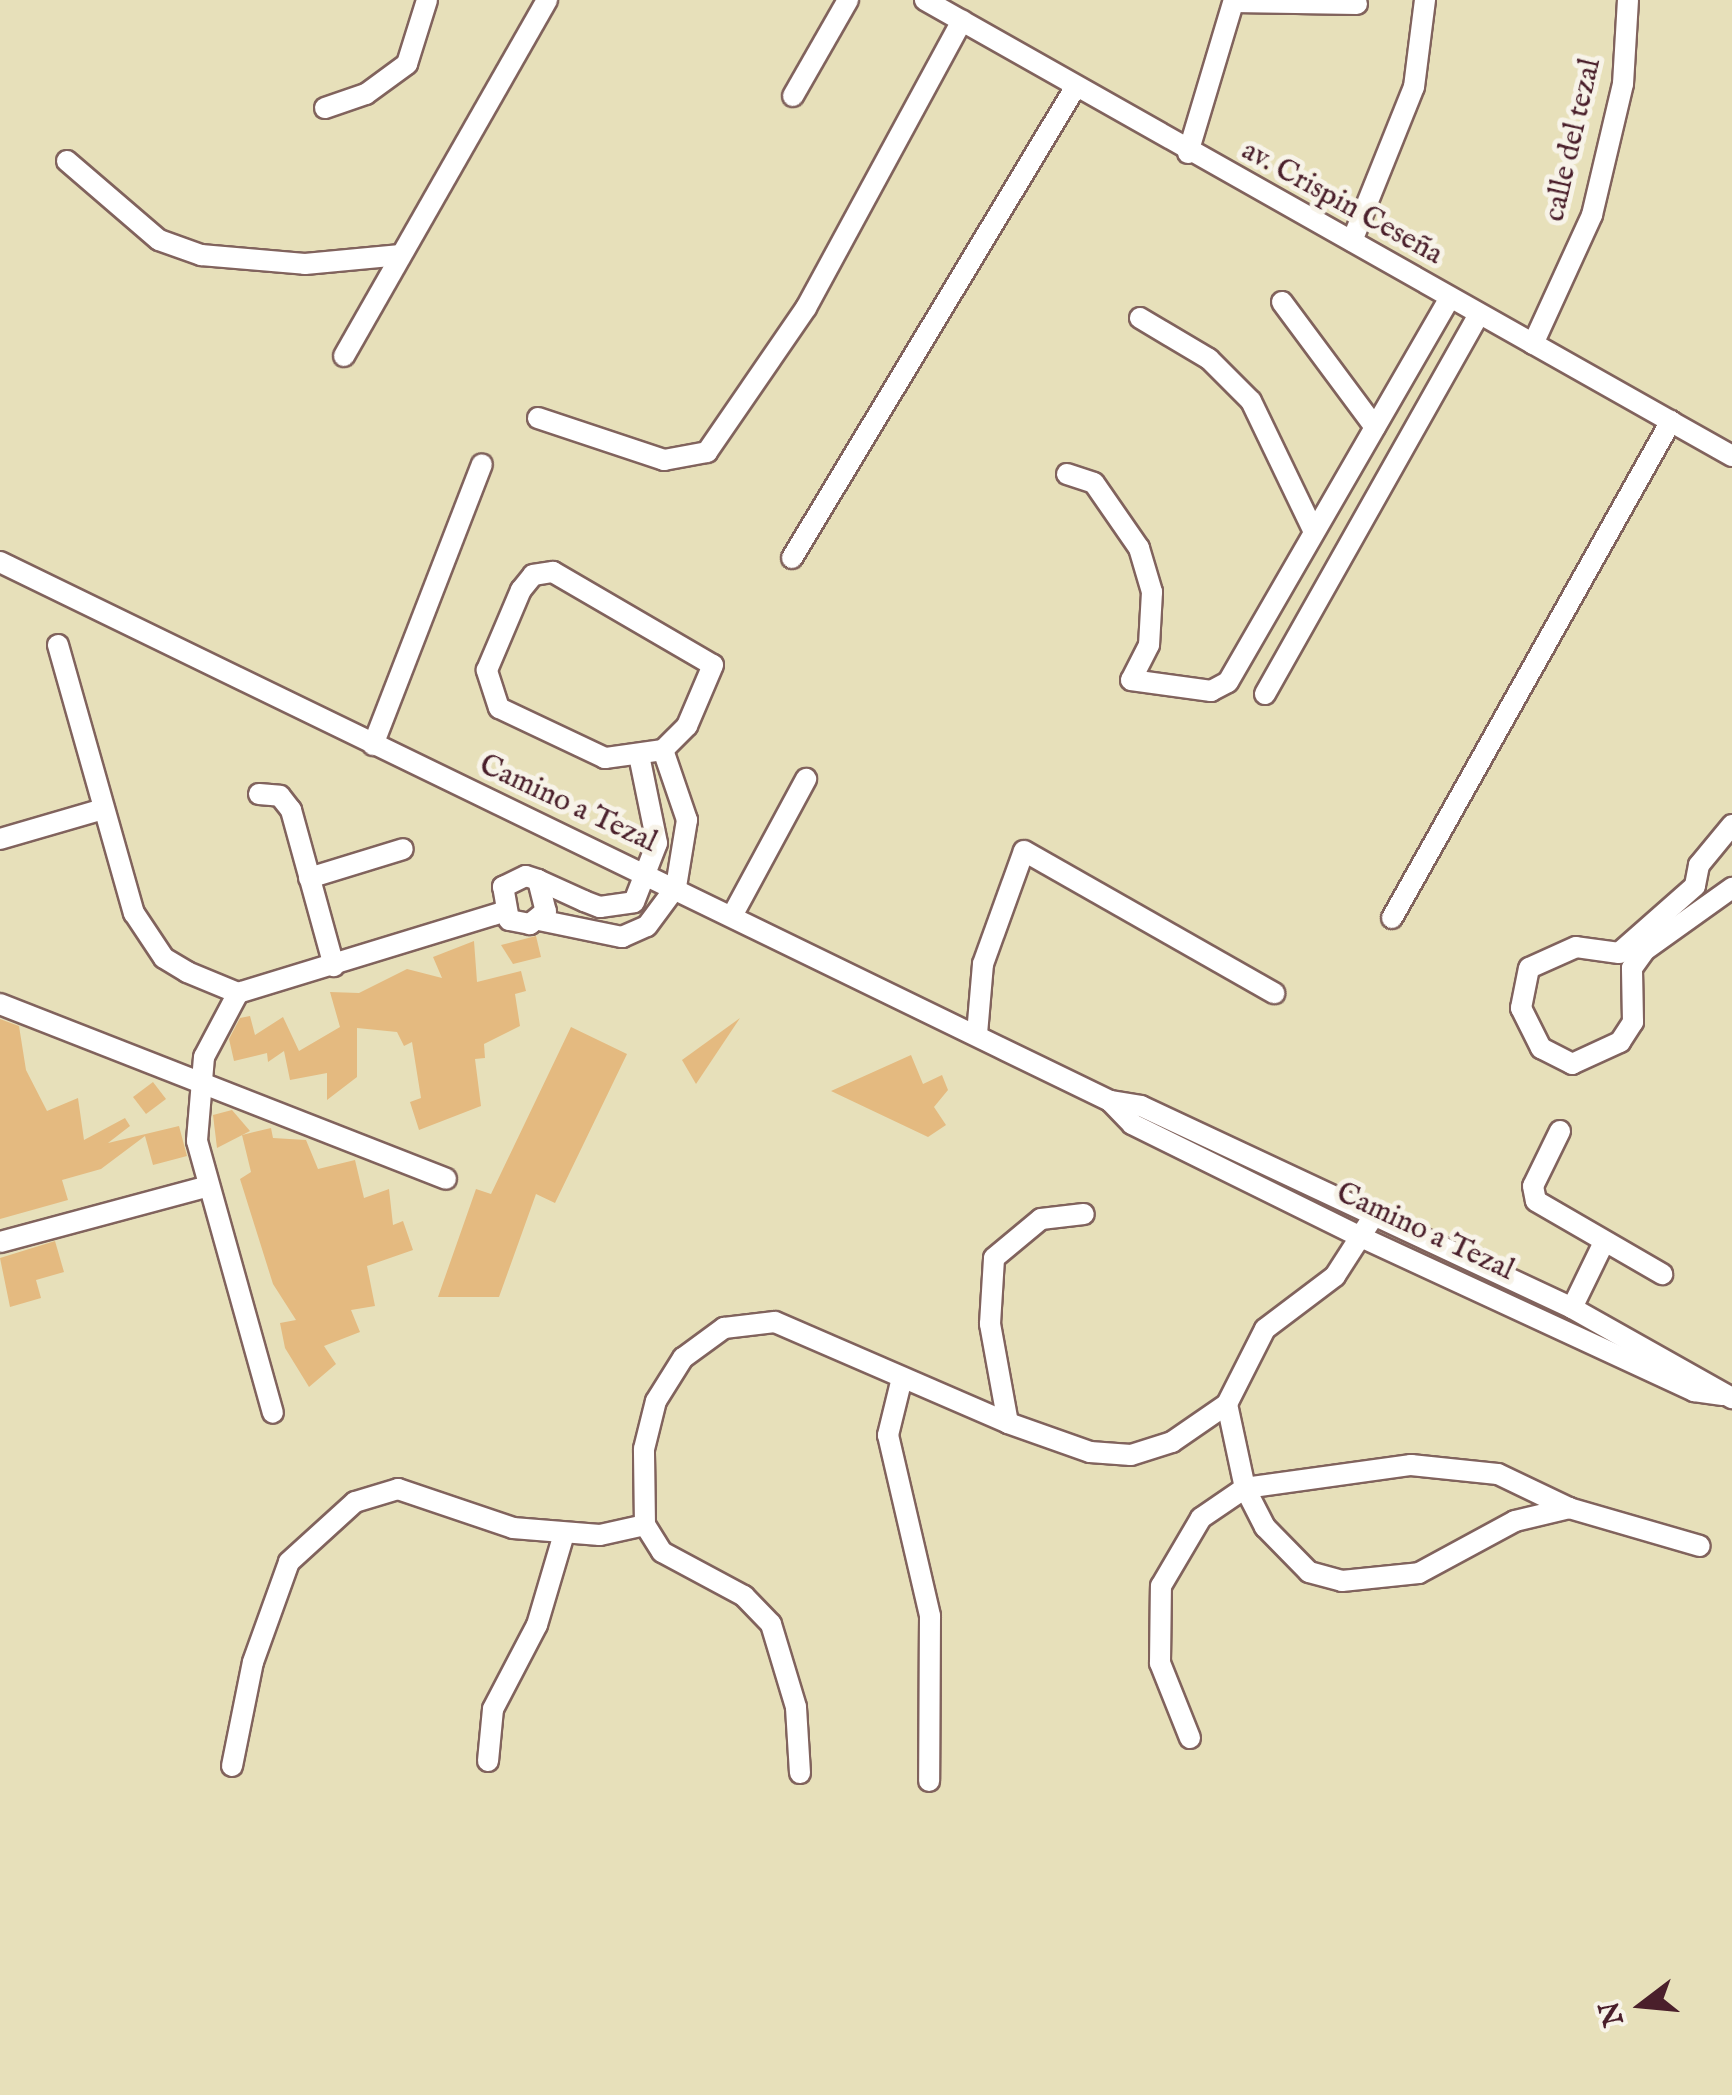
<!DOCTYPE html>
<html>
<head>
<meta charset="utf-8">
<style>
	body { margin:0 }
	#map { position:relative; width:1732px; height:2095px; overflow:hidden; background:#e7e0ba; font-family:"IM FELL English",serif }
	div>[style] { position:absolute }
	.building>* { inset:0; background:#e4ba80 }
	.roads { filter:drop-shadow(2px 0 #81635d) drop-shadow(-2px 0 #81635d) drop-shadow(0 2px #81635d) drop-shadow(0 -2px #81635d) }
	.minor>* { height:20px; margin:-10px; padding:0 10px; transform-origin:10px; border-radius:10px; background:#fff }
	span { translate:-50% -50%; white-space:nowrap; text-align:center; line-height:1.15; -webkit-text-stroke:10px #f7f3e8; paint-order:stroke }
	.street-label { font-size:30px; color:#4a1f2b }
	.north { position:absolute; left:1592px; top:1955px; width:100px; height:100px; -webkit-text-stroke:8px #f7f3e8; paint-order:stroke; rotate:254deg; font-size:28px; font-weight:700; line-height:40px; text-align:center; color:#4a1f2b }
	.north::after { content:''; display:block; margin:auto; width:35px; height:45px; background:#4a1f2b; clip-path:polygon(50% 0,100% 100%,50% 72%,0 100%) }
</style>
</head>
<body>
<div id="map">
	<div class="building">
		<i style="clip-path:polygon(536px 936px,541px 957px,513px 964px,501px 945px)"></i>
		<i style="clip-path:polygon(474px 941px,477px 982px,521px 971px,526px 991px,515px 994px,520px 1026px,484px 1044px,485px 1058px,475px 1059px,481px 1106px,419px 1130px,410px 1102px,421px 1098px,412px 1042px,404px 1046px,397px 1032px,357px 1028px,357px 1077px,327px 1100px,327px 1073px,290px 1080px,284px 1051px,268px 1062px,267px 1053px,234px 1061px,229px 1039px,240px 1018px,250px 1016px,255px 1035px,283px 1017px,299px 1051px,340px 1027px,330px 992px,359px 993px,407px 969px,442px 978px,433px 957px)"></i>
		<i style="clip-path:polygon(740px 1018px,696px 1084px,682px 1060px)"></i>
		<i style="clip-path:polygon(0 1019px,19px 1026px,26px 1070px,47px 1111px,78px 1098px,84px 1140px,125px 1118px,130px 1126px,108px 1143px,179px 1126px,187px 1156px,153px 1165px,145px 1136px,101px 1169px,62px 1180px,68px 1200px,0 1219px)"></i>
		<i style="clip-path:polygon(571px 1027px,627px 1054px,555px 1203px,536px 1194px,499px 1297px,438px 1297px,476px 1189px,491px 1194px)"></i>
		<i style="clip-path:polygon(911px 1055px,923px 1084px,942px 1075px,948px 1090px,934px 1107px,946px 1125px,928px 1137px,831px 1091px)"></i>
		<i style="clip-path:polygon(153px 1082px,166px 1099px,146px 1114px,133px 1097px)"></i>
		<i style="clip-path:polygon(232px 1110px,250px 1131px,217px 1148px,213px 1115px)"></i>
		<i style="clip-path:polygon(271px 1128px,273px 1138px,306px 1140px,318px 1169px,355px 1160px,364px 1198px,389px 1189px,393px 1225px,403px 1221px,413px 1250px,367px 1266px,375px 1306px,351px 1310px,360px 1332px,324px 1346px,336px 1364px,309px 1387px,285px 1348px,280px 1323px,296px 1320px,273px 1284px,240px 1179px,251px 1172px,242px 1135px)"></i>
		<i style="clip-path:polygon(55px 1241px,64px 1272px,36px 1280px,41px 1298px,10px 1307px,0 1258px)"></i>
	</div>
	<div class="roads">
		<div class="minor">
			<i style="left:925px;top:0;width:927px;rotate:29.47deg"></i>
			<i style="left:1234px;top:2px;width:123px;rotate:0.9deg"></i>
			<i style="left:793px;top:96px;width:111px;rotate:-60.2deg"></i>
			<i style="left:325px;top:108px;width:43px;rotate:-18.9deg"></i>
			<i style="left:366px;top:94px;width:51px;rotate:-36.2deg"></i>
			<i style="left:407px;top:64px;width:67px;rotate:-72.6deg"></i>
			<i style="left:1188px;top:153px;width:160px;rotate:-73.3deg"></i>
			<i style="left:67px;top:161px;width:121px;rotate:40.7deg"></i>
			<i style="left:159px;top:240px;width:45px;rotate:19.7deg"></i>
			<i style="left:201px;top:255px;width:104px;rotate:4.9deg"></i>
			<i style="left:305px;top:264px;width:96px;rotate:-5.4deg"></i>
			<i style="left:1352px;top:241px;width:166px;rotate:-68.1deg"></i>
			<i style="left:1414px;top:87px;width:88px;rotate:-82.8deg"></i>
			<i style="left:1282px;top:302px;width:156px;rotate:53.4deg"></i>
			<i style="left:1140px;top:318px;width:80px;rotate:30.7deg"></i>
			<i style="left:1209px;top:359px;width:59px;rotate:45deg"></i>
			<i style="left:1251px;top:401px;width:145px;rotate:64.3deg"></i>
			<i style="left:1533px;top:344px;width:142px;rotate:-65.4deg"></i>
			<i style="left:1592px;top:215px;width:135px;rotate:-76.7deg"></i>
			<i style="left:1623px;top:84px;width:84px;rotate:-86.6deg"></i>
			<i style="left:344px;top:356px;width:410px;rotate:-60.3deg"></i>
			<i style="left:538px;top:418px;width:133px;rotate:18.4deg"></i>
			<i style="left:664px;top:460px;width:44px;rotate:-10.5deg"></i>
			<i style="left:707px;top:452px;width:175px;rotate:-55.5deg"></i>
			<i style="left:806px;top:308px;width:327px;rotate:-61.5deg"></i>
			<i style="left:1067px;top:474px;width:28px;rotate:18deg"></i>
			<i style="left:1094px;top:483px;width:79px;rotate:55.3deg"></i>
			<i style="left:1139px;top:548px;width:46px;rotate:73.5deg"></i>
			<i style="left:1152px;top:592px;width:53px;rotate:93.2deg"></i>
			<i style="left:1149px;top:645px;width:39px;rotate:117deg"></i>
			<i style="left:1131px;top:680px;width:81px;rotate:7.8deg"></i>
			<i style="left:1211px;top:691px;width:19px;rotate:-28deg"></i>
			<i style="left:1228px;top:682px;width:444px;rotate:-60deg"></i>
			<i style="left:792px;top:558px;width:549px;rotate:-58.95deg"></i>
			<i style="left:0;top:562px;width:1234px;rotate:25.9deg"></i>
			<i style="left:1110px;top:1101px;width:31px;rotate:9deg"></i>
			<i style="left:1141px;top:1106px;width:476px;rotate:25.1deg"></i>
			<i style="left:1572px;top:1308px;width:184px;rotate:29.4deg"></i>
			<i style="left:553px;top:572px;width:185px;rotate:30.2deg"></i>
			<i style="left:713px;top:665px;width:66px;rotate:113.1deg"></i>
			<i style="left:687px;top:726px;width:34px;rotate:135deg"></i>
			<i style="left:663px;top:750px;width:59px;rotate:172.1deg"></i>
			<i style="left:605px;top:758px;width:117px;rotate:-154.7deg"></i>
			<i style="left:499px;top:708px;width:40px;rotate:-108deg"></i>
			<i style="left:487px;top:670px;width:87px;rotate:-67deg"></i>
			<i style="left:521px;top:590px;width:19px;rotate:-51deg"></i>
			<i style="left:533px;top:575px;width:20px;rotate:-9deg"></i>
			<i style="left:58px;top:645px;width:279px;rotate:74.2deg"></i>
			<i style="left:134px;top:913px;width:54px;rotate:56.3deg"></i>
			<i style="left:164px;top:958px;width:27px;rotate:31deg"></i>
			<i style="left:187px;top:972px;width:55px;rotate:22.4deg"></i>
			<i style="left:238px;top:993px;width:277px;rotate:-17deg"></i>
			<i style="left:1265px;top:694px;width:436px;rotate:-60.6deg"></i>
			<i style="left:373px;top:745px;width:301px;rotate:-68.8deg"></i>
			<i style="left:259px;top:794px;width:21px;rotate:5deg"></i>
			<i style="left:280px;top:796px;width:18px;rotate:52deg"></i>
			<i style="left:291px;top:810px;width:162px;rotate:74.6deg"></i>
			<i style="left:1732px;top:825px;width:52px;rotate:129.5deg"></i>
			<i style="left:1699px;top:865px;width:21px;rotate:101deg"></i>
			<i style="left:1695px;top:886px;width:101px;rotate:138.6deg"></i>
			<i style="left:1619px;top:953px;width:43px;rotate:-172.1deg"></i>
			<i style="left:1576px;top:947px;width:51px;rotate:155.9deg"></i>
			<i style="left:1529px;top:968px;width:41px;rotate:101.3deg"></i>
			<i style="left:1521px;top:1008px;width:45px;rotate:63.4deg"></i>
			<i style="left:1541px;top:1048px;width:35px;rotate:27deg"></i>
			<i style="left:1572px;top:1064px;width:53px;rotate:-24.6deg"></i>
			<i style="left:1620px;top:1042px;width:24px;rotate:-57deg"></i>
			<i style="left:1633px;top:1022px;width:54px;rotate:-91.1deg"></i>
			<i style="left:1632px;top:968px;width:22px;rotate:-54deg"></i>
			<i style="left:1645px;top:950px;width:107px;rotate:-35.5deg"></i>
			<i style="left:0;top:839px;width:107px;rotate:-16.2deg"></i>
			<i style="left:309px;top:878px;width:98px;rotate:-17.1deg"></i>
			<i style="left:538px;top:880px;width:32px;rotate:76deg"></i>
			<i style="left:546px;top:911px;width:21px;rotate:141deg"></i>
			<i style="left:530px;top:924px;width:21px;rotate:-169deg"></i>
			<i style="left:509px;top:920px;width:34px;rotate:-100deg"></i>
			<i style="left:503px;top:887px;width:25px;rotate:-26deg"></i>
			<i style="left:526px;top:876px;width:13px;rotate:18deg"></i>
			<i style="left:538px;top:880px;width:51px;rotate:24.5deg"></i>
			<i style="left:584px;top:901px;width:17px;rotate:21deg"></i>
			<i style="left:600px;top:907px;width:34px;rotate:-8deg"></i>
			<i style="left:634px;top:902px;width:63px;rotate:-68.7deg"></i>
			<i style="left:657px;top:843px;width:85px;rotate:-101.6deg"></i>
			<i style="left:732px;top:916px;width:156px;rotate:-61.6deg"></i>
			<i style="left:1392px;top:918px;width:570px;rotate:-60.69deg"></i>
			<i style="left:539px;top:920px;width:85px;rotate:11.6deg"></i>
			<i style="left:622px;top:937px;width:27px;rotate:-24deg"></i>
			<i style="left:647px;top:926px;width:49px;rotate:-53.4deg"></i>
			<i style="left:676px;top:887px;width:68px;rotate:-80.7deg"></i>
			<i style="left:687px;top:820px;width:74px;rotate:-108.9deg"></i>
			<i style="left:238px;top:993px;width:72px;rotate:118deg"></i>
			<i style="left:204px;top:1057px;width:84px;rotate:94.8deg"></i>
			<i style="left:197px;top:1141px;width:282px;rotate:74.4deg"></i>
			<i style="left:0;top:1004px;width:479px;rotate:21.4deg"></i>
			<i style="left:977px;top:1034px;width:70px;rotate:-85.1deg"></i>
			<i style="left:983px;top:964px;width:120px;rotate:-70.1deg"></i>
			<i style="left:1024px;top:851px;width:288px;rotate:29.6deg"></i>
			<i style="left:1110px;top:1101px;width:32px;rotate:46deg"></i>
			<i style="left:1132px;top:1124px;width:258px;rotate:26.3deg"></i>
			<i style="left:1363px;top:1238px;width:365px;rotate:24.8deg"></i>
			<i style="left:1694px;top:1391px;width:29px;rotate:8deg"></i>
			<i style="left:1560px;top:1131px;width:61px;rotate:116.1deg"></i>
			<i style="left:1533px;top:1186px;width:15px;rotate:79deg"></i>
			<i style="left:1536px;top:1201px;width:146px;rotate:30.1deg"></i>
			<i style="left:0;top:1242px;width:216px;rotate:-15deg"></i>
			<i style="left:1572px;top:1308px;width:73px;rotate:-64.1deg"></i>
			<i style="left:902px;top:1378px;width:59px;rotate:103.8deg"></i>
			<i style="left:888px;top:1435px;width:186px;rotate:76.9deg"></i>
			<i style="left:930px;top:1616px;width:165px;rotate:90.3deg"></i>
			<i style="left:1227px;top:1404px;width:86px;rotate:77.9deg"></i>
			<i style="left:1245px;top:1488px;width:44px;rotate:62.9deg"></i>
			<i style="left:1265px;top:1527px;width:63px;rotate:45.6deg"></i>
			<i style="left:1309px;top:1572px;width:34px;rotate:15deg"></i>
			<i style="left:1342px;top:1581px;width:77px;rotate:-5.9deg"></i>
			<i style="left:1419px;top:1573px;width:109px;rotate:-28.4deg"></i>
			<i style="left:1515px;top:1521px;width:56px;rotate:-13.5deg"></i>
			<i style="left:1569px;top:1508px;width:136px;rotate:16.2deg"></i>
			<i style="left:1008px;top:1423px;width:101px;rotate:-100.3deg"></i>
			<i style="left:990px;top:1324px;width:66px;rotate:-86.5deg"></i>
			<i style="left:994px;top:1258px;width:61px;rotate:-39.7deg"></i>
			<i style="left:1041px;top:1219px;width:43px;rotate:-6.6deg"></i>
			<i style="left:1190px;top:1738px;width:81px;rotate:-111.8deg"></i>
			<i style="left:1160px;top:1663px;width:77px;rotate:-89.3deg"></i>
			<i style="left:1161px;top:1586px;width:79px;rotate:-59.5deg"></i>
			<i style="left:1201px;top:1518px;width:53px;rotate:-34.3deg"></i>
			<i style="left:1245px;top:1488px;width:168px;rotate:-7.9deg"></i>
			<i style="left:1411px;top:1465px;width:87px;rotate:5.9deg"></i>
			<i style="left:1498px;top:1474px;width:79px;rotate:25.6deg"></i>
			<i style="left:488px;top:1761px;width:52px;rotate:-84.5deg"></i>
			<i style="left:493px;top:1709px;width:95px;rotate:-62.4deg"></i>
			<i style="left:537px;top:1625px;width:95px;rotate:-73.5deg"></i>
			<i style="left:232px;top:1766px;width:106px;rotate:-78.6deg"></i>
			<i style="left:253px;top:1662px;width:106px;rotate:-70.2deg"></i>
			<i style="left:289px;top:1562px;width:89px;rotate:-42.3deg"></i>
			<i style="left:355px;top:1502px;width:45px;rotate:-16.8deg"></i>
			<i style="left:398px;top:1489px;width:121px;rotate:18.7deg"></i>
			<i style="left:513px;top:1528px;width:87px;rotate:4.6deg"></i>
			<i style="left:600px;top:1535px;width:46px;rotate:-12.5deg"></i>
			<i style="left:800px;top:1773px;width:66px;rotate:-93.5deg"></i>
			<i style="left:796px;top:1707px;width:87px;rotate:-106.8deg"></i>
			<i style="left:771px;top:1624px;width:39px;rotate:-134deg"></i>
			<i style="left:744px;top:1596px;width:93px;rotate:-151.8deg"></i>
			<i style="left:662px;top:1552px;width:32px;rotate:-122deg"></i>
			<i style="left:645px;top:1525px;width:76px;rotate:-90.8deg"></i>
			<i style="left:644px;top:1449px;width:49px;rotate:-76deg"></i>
			<i style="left:656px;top:1401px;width:51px;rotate:-57.9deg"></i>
			<i style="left:683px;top:1358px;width:51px;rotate:-36.2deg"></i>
			<i style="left:724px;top:1328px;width:51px;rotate:-6.7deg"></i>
			<i style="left:775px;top:1322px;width:254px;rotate:23.4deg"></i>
			<i style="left:1008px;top:1423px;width:87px;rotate:19.5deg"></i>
			<i style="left:1090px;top:1452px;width:41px;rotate:4.2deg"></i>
			<i style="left:1131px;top:1455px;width:43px;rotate:-17.6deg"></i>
			<i style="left:1172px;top:1442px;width:67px;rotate:-34.6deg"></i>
			<i style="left:1227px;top:1404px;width:84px;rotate:-63.1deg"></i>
			<i style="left:1265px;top:1329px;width:88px;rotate:-37.1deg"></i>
			<i style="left:1335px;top:1276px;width:74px;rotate:-57.2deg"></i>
		</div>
	</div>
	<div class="street-label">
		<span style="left:1573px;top:140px;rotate:-77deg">calle del tezal</span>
		<span style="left:1342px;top:203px;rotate:29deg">av. Crispin Ceseña</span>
		<span style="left:568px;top:804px;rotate:25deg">Camino a Tezal</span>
		<span style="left:1425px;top:1232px;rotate:25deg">Camino a Tezal</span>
	</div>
	<div class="north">N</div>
</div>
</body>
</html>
